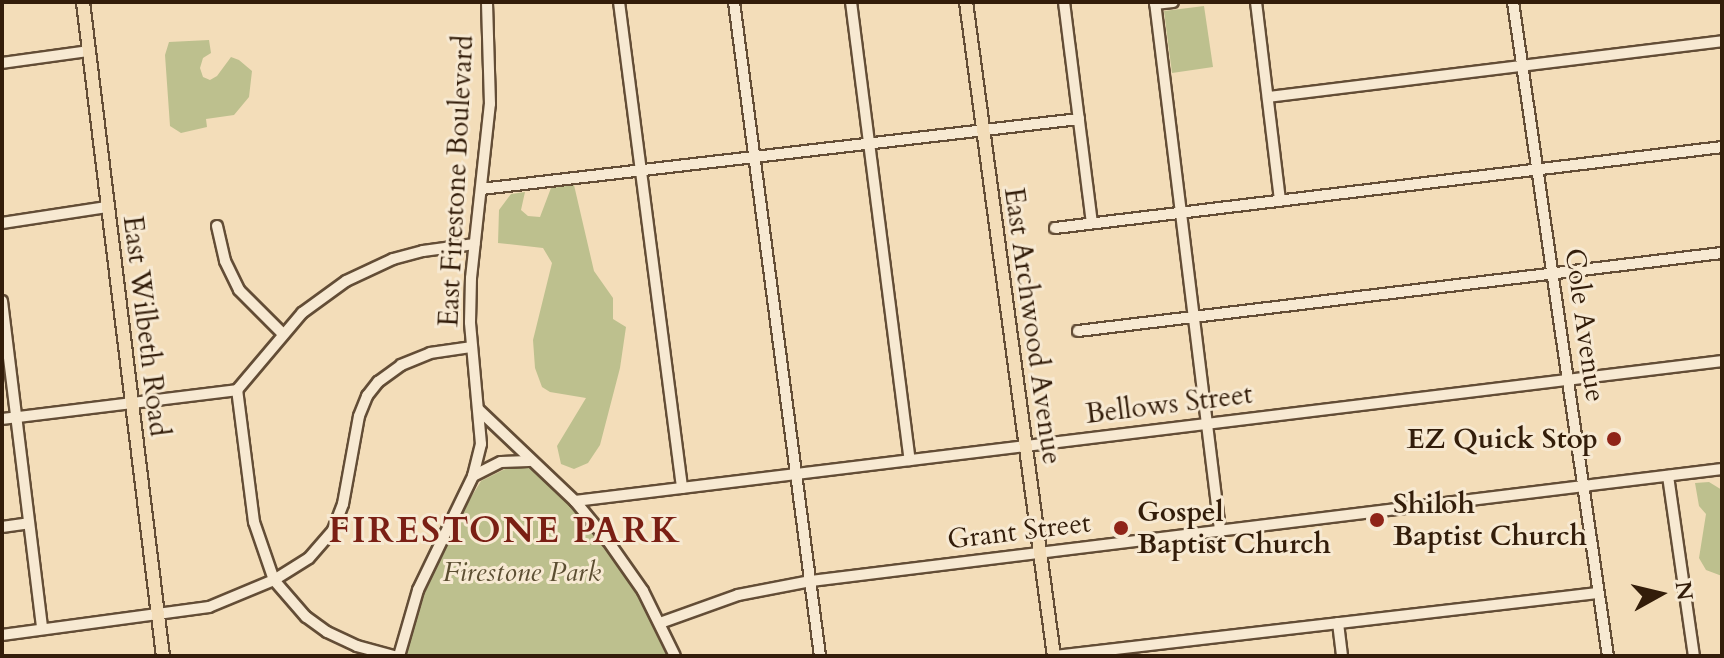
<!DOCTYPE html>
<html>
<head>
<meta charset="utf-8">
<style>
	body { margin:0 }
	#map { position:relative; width:1724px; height:658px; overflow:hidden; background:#f3ddb9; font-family:Cardo,serif }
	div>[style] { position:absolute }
	.green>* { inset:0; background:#bdc08e }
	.roads { filter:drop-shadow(2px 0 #634d36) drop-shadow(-2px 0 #634d36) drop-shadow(0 2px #634d36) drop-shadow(0 -2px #634d36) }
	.minor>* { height:10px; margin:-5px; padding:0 5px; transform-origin:5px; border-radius:5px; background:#f7e9d2 }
	.major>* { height:12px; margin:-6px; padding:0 6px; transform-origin:6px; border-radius:6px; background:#f3ddb9 }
	.dots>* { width:22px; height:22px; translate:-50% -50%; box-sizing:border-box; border:4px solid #f7e9d2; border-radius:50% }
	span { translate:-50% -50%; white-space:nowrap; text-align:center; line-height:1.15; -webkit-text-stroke:6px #f7e9d2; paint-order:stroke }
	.street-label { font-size:28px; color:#331d0a }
	.poi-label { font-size:28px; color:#331d0a; font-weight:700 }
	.right { translate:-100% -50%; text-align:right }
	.left { translate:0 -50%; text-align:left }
	.park-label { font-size:28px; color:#5c4e32; font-style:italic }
	.district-label { font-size:36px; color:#7a1f14; font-weight:700; letter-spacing:2px }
	.frame { position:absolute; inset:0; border:4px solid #331d0a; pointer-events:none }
	.north { position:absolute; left:1620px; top:554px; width:80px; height:80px; -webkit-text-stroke:6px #f7e9d2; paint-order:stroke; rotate:82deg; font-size:22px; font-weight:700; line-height:32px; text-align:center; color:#331d0a }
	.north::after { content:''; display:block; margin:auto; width:28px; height:36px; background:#331d0a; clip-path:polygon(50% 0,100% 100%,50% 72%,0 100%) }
</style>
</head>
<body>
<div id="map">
	<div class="green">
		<i style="clip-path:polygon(1204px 6px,1213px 67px,1172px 73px,1164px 11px)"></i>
		<i style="clip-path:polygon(209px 40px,211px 53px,203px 58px,200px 68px,203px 77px,210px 80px,217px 76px,231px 57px,239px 60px,252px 71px,249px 97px,234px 115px,206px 119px,207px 127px,181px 133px,170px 126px,165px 55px,169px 42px)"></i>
		<i style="clip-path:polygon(574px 185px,594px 271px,613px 298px,613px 319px,626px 327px,620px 368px,600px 445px,588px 463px,574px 469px,561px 464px,557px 446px,586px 398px,550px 392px,542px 387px,535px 368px,533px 340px,552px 263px,543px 248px,498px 243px,499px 210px,511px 194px,525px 192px,521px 210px,528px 216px,540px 217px,551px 188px)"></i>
		<i style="clip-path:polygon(511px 466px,527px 467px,540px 475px,598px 535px,639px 593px,670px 656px,405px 656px,425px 586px,448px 535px,481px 481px)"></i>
		<i style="clip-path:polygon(1709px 482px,1722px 490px,1722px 576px,1706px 570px,1699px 558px,1706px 514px,1699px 506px,1695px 483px)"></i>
	</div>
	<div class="roads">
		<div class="minor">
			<i style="left:619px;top:2px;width:490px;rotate:82.6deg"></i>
			<i style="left:734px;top:2px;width:660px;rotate:82.51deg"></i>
			<i style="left:851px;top:2px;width:462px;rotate:82.7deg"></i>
			<i style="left:1064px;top:2px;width:223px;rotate:82.8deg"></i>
			<i style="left:1155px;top:2px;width:532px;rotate:82.98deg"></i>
			<i style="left:1256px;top:2px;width:200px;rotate:83.1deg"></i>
			<i style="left:1513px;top:2px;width:661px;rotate:81.74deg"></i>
			<i style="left:1155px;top:4px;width:18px;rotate:-6deg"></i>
			<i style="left:2px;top:63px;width:87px;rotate:-7.9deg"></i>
			<i style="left:1268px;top:97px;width:457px;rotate:-7deg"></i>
			<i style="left:481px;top:189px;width:602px;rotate:-6.68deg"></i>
			<i style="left:2px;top:223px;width:106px;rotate:-8.7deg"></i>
			<i style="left:217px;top:226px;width:36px;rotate:77deg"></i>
			<i style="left:225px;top:261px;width:32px;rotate:64deg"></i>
			<i style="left:239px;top:290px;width:61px;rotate:45deg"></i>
			<i style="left:1055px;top:228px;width:672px;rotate:-6.92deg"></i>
			<i style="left:2px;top:301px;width:330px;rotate:83deg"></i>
			<i style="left:1078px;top:331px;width:649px;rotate:-6.91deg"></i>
			<i style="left:479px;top:410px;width:132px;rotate:43.5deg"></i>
			<i style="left:575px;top:501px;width:52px;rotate:50.5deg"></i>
			<i style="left:608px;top:541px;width:61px;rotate:55deg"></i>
			<i style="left:643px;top:591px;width:72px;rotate:63.8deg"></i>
			<i style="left:2px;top:419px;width:237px;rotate:-7deg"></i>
			<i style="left:473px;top:476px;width:31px;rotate:-27deg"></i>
			<i style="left:501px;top:462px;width:28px;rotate:-2deg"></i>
			<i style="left:1668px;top:476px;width:182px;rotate:81.8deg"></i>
			<i style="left:575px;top:501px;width:1156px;rotate:-6.96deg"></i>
			<i style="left:2px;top:527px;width:27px;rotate:-8deg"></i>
			<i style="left:660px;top:623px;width:83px;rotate:-19.7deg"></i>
			<i style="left:738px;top:595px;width:74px;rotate:-10.9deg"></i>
			<i style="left:811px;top:581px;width:918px;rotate:-7.01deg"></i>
			<i style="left:1338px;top:623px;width:33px;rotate:83deg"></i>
			<i style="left:2px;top:635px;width:209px;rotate:-7.7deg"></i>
			<i style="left:209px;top:607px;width:70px;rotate:-22.6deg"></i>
			<i style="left:274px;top:580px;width:41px;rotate:-32.2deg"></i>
			<i style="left:309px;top:558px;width:37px;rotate:-49deg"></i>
			<i style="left:333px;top:530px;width:28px;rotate:-69deg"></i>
			<i style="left:343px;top:504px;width:89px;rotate:-79.7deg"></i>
			<i style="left:359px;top:416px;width:22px;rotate:-68deg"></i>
			<i style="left:367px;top:396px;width:18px;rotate:-52deg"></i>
			<i style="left:378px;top:382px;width:29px;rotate:-36deg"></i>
			<i style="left:401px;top:365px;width:31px;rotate:-22deg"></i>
			<i style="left:430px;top:353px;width:41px;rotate:-8.3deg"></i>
			<i style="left:394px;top:656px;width:38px;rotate:-165deg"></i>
			<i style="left:357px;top:646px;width:33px;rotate:-155deg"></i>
			<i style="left:327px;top:632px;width:26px;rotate:-144deg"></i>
			<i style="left:306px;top:617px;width:49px;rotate:-130.9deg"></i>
			<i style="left:274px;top:580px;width:61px;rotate:-109deg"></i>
			<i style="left:254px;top:522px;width:133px;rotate:-97.3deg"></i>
			<i style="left:237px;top:390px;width:101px;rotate:-49.8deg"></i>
			<i style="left:302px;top:313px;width:54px;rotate:-36deg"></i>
			<i style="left:346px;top:281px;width:52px;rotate:-25.1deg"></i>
			<i style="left:393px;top:259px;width:31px;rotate:-15deg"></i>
			<i style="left:423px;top:251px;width:52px;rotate:-7.7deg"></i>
			<i style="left:399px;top:656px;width:69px;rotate:-73.9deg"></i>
			<i style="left:418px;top:590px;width:127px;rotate:-64.2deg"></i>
			<i style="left:473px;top:476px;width:33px;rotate:-76deg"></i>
			<i style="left:481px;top:444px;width:122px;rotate:-95.2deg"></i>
			<i style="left:470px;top:322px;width:44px;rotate:-88.7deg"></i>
			<i style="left:471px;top:278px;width:175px;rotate:-83.8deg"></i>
			<i style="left:490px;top:104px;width:102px;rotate:-91.7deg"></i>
			<i style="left:1055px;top:656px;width:546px;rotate:-6.63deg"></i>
		</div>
		<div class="major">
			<i style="left:83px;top:2px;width:659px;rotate:83.03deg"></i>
			<i style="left:966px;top:2px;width:660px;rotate:82.34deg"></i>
		</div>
	</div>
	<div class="dots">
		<i style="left:1614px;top:439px;background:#8f2418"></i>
		<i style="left:1377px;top:520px;background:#8f2418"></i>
		<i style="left:1121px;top:528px;background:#8f2418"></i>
	</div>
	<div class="street-label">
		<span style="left:456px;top:181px;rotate:-87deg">East Firestone Boulevard</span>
		<span style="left:1585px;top:325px;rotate:82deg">Cole Avenue</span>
		<span style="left:146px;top:326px;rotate:83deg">East Wilbeth Road</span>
		<span style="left:1033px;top:326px;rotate:82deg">East Archwood Avenue</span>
		<span style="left:1169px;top:404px;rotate:-7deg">Bellows Street</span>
		<span style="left:1019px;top:531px;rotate:-7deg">Grant Street</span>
	</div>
	<div class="poi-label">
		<span class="right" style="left:1598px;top:439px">EZ Quick Stop</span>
		<span class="left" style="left:1393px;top:520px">Shiloh<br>Baptist Church</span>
		<span class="left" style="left:1137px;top:528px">Gospel<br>Baptist Church</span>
	</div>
	<div class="park-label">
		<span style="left:522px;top:572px">Firestone Park</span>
	</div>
	<div class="district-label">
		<span style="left:505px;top:531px">FIRESTONE PARK</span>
	</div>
	<div class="frame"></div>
	<div class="north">N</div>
</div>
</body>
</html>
